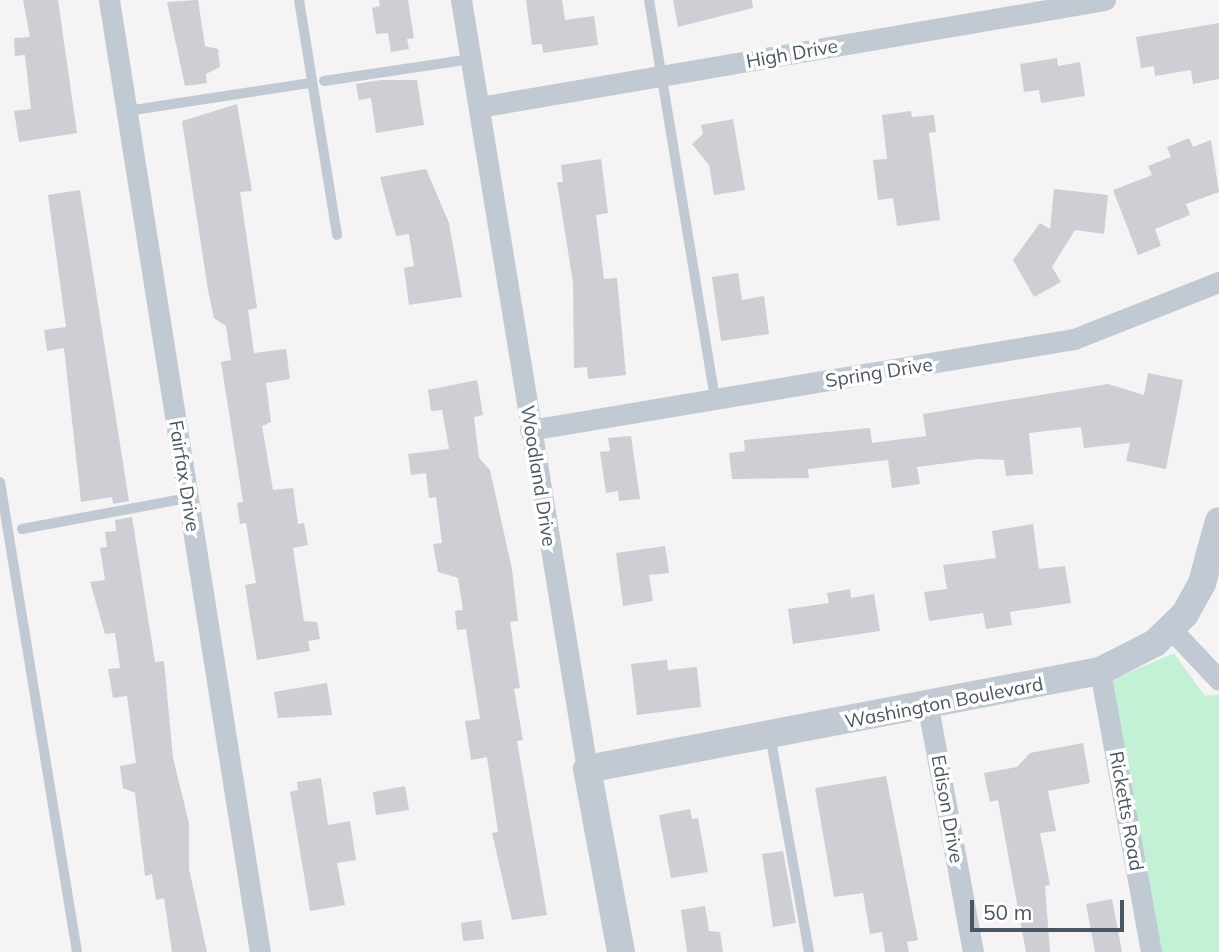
<!DOCTYPE html>
<html>
<head>
<meta charset="utf-8">
<style>
	body { margin:0 }
	#map { position:relative; width:1219px; height:952px; overflow:hidden; background:#f5f3f3; font-family:Mulish,sans-serif }
	div>[style] { position:absolute }
	.green>* { inset:0; background:#c3f1d5 }
	.building>* { inset:0; background:#cdcfd5 }
	.service>* { height:10px; margin:-5px; padding:0 5px; transform-origin:5px; border-radius:5px; background:#c1cad2 }
	.minor>* { height:21px; margin:-10.5px; padding:0 10.5px; transform-origin:10.5px; border-radius:10.5px; background:#c1cad2 }
	.tertiary>* { height:28px; margin:-14px; padding:0 14px; transform-origin:14px; border-radius:14px; background:#c1cad2 }
	span { translate:-50% -50%; white-space:nowrap; text-align:center; line-height:1.15; -webkit-text-stroke:7px #fff; paint-order:stroke }
	.street-label { font-size:19px; color:#4a5661 }
	.scale { position:absolute; left:970px; top:900px; width:154px; height:32px; box-sizing:border-box; border:4px solid #4a5661; border-top:0; padding-left:9px; font-size:21px; line-height:24px; white-space:nowrap; color:#4a5661; -webkit-text-stroke:5px #fff; paint-order:stroke }
</style>
</head>
<body>
<div id="map">
	<div class="green">
		<i style="clip-path:polygon(1174px 653px,1205px 696px,1219px 694px,1219px 952px,1160px 952px,1109px 681px)"></i>
	</div>
	<div class="building">
		<i style="clip-path:polygon(23px 0,58px 0,77px 133px,19px 142px,14px 111px,31px 109px,25px 55px,15px 56px,14px 38px,30px 37px)"></i>
		<i style="clip-path:polygon(198px 0,205px 46px,218px 49px,220px 67px,206px 74px,207px 83px,185px 86px,167px 2px)"></i>
		<i style="clip-path:polygon(379px 0,408px 0,414px 38px,407px 39px,409px 49px,391px 52px,388px 33px,376px 34px,372px 8px,380px 6px)"></i>
		<i style="clip-path:polygon(526px 0,562px 0,565px 20px,594px 16px,598px 45px,543px 53px,542px 44px,532px 45px)"></i>
		<i style="clip-path:polygon(673px 0,752px 0,753px 8px,678px 27px)"></i>
		<i style="clip-path:polygon(1219px 23px,1219px 79px,1193px 84px,1191px 70px,1155px 76px,1154px 66px,1141px 68px,1136px 37px)"></i>
		<i style="clip-path:polygon(1057px 58px,1058px 66px,1080px 62px,1085px 96px,1041px 103px,1039px 90px,1024px 92px,1020px 64px)"></i>
		<i style="clip-path:polygon(381px 80px,417px 80px,424px 125px,376px 133px,371px 98px,359px 100px,356px 84px)"></i>
		<i style="clip-path:polygon(237px 104px,252px 191px,240px 192px,257px 308px,248px 310px,254px 353px,286px 349px,290px 379px,266px 383px,271px 422px,262px 426px,273px 490px,293px 488px,298px 524px,304px 523px,308px 545px,293px 548px,304px 621px,317px 622px,320px 639px,308px 641px,310px 651px,257px 660px,245px 585px,256px 583px,246px 523px,240px 524px,237px 503px,243px 502px,221px 362px,231px 360px,226px 326px,214px 318px,208px 290px,182px 121px)"></i>
		<i style="clip-path:polygon(911px 111px,912px 117px,934px 115px,936px 132px,929px 133px,940px 220px,897px 226px,893px 198px,878px 200px,873px 160px,887px 159px,882px 115px)"></i>
		<i style="clip-path:polygon(733px 119px,745px 190px,714px 195px,709px 165px,692px 144px,703px 134px,701px 125px)"></i>
		<i style="clip-path:polygon(1189px 138px,1193px 147px,1211px 140px,1219px 192px,1186px 204px,1190px 215px,1155px 229px,1161px 246px,1138px 255px,1113px 190px,1152px 175px,1148px 166px,1171px 157px,1167px 147px)"></i>
		<i style="clip-path:polygon(601px 159px,608px 213px,596px 215px,604px 279px,617px 278px,626px 375px,588px 379px,587px 367px,574px 368px,573px 283px,557px 182px,563px 182px,561px 165px)"></i>
		<i style="clip-path:polygon(426px 169px,449px 223px,462px 297px,409px 305px,404px 268px,414px 266px,409px 234px,396px 236px,380px 177px)"></i>
		<i style="clip-path:polygon(1054px 189px,1108px 195px,1104px 234px,1075px 230px,1052px 267px,1061px 282px,1034px 297px,1013px 260px,1040px 223px,1050px 229px)"></i>
		<i style="clip-path:polygon(80px 190px,129px 501px,113px 504px,112px 497px,81px 502px,64px 348px,47px 351px,44px 330px,66px 327px,48px 195px)"></i>
		<i style="clip-path:polygon(738px 273px,742px 300px,764px 296px,769px 334px,721px 341px,712px 277px)"></i>
		<i style="clip-path:polygon(1148px 373px,1183px 380px,1166px 469px,1126px 461px,1130px 443px,1084px 448px,1081px 427px,1029px 433px,1033px 474px,1006px 476px,1004px 460px,978px 459px,917px 467px,920px 484px,892px 488px,888px 460px,808px 469px,809px 478px,732px 479px,729px 453px,745px 451px,744px 440px,870px 428px,872px 443px,926px 436px,923px 414px,1108px 384px,1144px 395px)"></i>
		<i style="clip-path:polygon(477px 380px,483px 415px,474px 417px,479px 458px,490px 470px,512px 569px,518px 621px,510px 622px,520px 688px,514px 689px,523px 740px,517px 741px,547px 915px,512px 920px,492px 833px,498px 832px,487px 757px,471px 760px,465px 721px,480px 719px,466px 629px,457px 630px,455px 611px,463px 610px,458px 578px,438px 572px,433px 544px,442px 543px,436px 497px,429px 498px,426px 473px,411px 475px,408px 454px,449px 449px,442px 410px,431px 411px,428px 390px)"></i>
		<i style="clip-path:polygon(631px 436px,640px 499px,619px 501px,618px 491px,606px 493px,600px 452px,610px 451px,608px 438px)"></i>
		<i style="clip-path:polygon(132px 517px,155px 662px,164px 661px,173px 758px,189px 823px,189px 869px,207px 952px,172px 952px,164px 898px,156px 900px,152px 874px,145px 876px,135px 793px,123px 788px,120px 766px,136px 763px,127px 696px,113px 698px,108px 669px,120px 668px,115px 633px,105px 634px,90px 582px,105px 580px,100px 548px,107px 547px,105px 532px,116px 531px,115px 520px)"></i>
		<i style="clip-path:polygon(1033px 524px,1039px 569px,1065px 566px,1071px 603px,1010px 612px,1012px 625px,986px 629px,983px 613px,929px 621px,924px 592px,947px 589px,943px 565px,996px 558px,992px 531px)"></i>
		<i style="clip-path:polygon(665px 546px,669px 573px,649px 575px,653px 601px,623px 606px,616px 553px)"></i>
		<i style="clip-path:polygon(850px 589px,851px 598px,874px 594px,880px 631px,793px 644px,788px 609px,829px 603px,827px 593px)"></i>
		<i style="clip-path:polygon(667px 660px,668px 670px,697px 667px,701px 707px,637px 715px,631px 664px)"></i>
		<i style="clip-path:polygon(327px 683px,332px 715px,278px 718px,274px 692px)"></i>
		<i style="clip-path:polygon(1083px 743px,1090px 783px,1048px 791px,1056px 831px,1040px 833px,1050px 885px,1045px 886px,1050px 952px,1026px 952px,998px 800px,990px 802px,984px 773px,1017px 767px,1030px 753px)"></i>
		<i style="clip-path:polygon(886px 776px,918px 940px,907px 942px,909px 952px,885px 952px,882px 932px,870px 934px,863px 893px,834px 897px,815px 788px)"></i>
		<i style="clip-path:polygon(321px 778px,328px 825px,350px 821px,356px 860px,337px 863px,345px 905px,310px 911px,290px 792px,298px 790px,297px 782px)"></i>
		<i style="clip-path:polygon(405px 786px,409px 810px,376px 815px,373px 792px)"></i>
		<i style="clip-path:polygon(690px 809px,692px 819px,698px 818px,708px 872px,671px 878px,659px 815px)"></i>
		<i style="clip-path:polygon(783px 851px,796px 923px,773px 927px,762px 854px)"></i>
		<i style="clip-path:polygon(1112px 899px,1122px 952px,1095px 952px,1086px 904px)"></i>
		<i style="clip-path:polygon(705px 906px,709px 931px,720px 932px,723px 952px,687px 952px,681px 910px)"></i>
		<i style="clip-path:polygon(481px 920px,484px 939px,463px 941px,461px 923px)"></i>
	</div>
	<div class="service">
		<i style="left:299px;top:0;width:238px;rotate:80.8deg"></i>
		<i style="left:649px;top:0;width:405px;rotate:80.6deg"></i>
		<i style="left:324px;top:81px;width:149px;rotate:-8.5deg"></i>
		<i style="left:127px;top:111px;width:186px;rotate:-8.7deg"></i>
		<i style="left:0;top:482px;width:476px;rotate:80.7deg"></i>
		<i style="left:22px;top:529px;width:169px;rotate:-10.6deg"></i>
		<i style="left:770px;top:735px;width:220px;rotate:79.8deg"></i>
	</div>
	<div class="minor">
		<i style="left:109px;top:0;width:964px;rotate:80.99deg"></i>
		<i style="left:461px;top:0;width:779px;rotate:80.69deg"></i>
		<i style="left:479px;top:107px;width:635px;rotate:-9.7deg"></i>
		<i style="left:530px;top:430px;width:552px;rotate:-9.5deg"></i>
		<i style="left:1074px;top:339px;width:156px;rotate:-21.5deg"></i>
		<i style="left:1171px;top:629px;width:70px;rotate:46.7deg"></i>
		<i style="left:1100px;top:671px;width:286px;rotate:79.7deg"></i>
		<i style="left:928px;top:707px;width:249px;rotate:79.6deg"></i>
	</div>
	<div class="tertiary">
		<i style="left:621px;top:952px;width:186px;rotate:-100.5deg"></i>
		<i style="left:587px;top:769px;width:522px;rotate:-10.82deg"></i>
		<i style="left:1100px;top:671px;width:62px;rotate:-27deg"></i>
		<i style="left:1155px;top:643px;width:42px;rotate:-44deg"></i>
		<i style="left:1185px;top:614px;width:35px;rotate:-61deg"></i>
		<i style="left:1202px;top:583px;width:64px;rotate:-74.7deg"></i>
	</div>
	<div class="street-label">
		<span style="left:792px;top:54px;rotate:-10deg">High Drive</span>
		<span style="left:879px;top:373px;rotate:-9deg">Spring Drive</span>
		<span style="left:184px;top:476px;rotate:81deg">Fairfax Drive</span>
		<span style="left:538px;top:476px;rotate:81deg">Woodland Drive</span>
		<span style="left:944px;top:703px;rotate:-11deg">Washington Boulevard</span>
		<span style="left:947px;top:809px;rotate:80deg">Edison Drive</span>
		<span style="left:1126px;top:811px;rotate:80deg">Ricketts Road</span>
	</div>
	<div class="scale">50 m</div>
</div>
</body>
</html>
